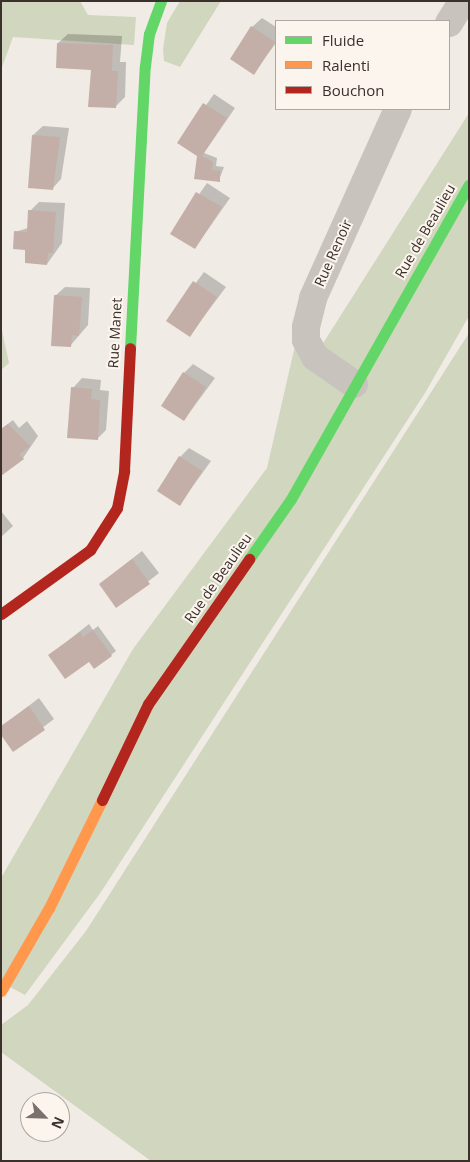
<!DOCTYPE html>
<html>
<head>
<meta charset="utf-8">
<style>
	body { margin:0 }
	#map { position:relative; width:470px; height:1162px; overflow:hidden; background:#f0ebe5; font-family:"Open Sans",sans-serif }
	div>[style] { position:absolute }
	.green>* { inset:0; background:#d1d6bf }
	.shadow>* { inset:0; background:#0003 }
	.building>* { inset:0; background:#c3afa7 }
	.street>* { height:28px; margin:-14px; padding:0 14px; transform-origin:14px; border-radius:14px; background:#c9c3be }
	.fast>* { height:11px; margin:-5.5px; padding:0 5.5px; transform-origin:5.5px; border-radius:5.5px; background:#63d668 }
	.slow>* { height:11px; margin:-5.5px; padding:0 5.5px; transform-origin:5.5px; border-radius:5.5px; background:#ff974d }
	.jam>* { height:11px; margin:-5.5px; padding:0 5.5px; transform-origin:5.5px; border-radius:5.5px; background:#b3261e }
	span { translate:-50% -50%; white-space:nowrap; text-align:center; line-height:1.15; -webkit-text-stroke:4px #fbf5ee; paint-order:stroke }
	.street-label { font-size:14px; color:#3b302b }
	.frame { position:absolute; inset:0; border:2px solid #3b302b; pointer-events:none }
	.legend { position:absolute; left:275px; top:20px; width:175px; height:90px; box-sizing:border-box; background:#fbf5ee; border:1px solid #aea6a0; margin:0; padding:6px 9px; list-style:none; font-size:15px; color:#3b302b }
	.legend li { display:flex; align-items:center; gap:10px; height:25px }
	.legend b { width:25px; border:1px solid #aea6a0 }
	.north { position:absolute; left:20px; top:1092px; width:50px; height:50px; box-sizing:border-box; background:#fbf5ee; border:1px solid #aea6a0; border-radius:50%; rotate:114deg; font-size:14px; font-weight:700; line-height:20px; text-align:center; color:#3b302b }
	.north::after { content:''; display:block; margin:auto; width:18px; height:22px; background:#7a716c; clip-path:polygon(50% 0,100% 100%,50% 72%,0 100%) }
</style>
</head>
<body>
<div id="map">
	<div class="green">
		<i style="clip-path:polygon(1px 1px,80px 1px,88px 15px,136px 17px,134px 45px,13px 37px,1px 70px)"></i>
		<i style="clip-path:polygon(180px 1px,221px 1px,180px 67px,164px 61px,163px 49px,167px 23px)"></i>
		<i style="clip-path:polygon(469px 113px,469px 316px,425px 393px,101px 892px,25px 995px,6px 985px,1px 991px,1px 878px,133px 649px,267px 468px,294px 350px,306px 327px,315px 356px)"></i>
		<i style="clip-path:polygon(1px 326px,9px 363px,1px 370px)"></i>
		<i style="clip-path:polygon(469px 333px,469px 1161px,151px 1161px,1px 1052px,1px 1025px,28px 1005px,86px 931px)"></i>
	</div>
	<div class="shadow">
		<i style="clip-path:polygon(262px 18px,276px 27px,276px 43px,254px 73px,252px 27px)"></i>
		<i style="clip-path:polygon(68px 34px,122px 36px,120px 62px,126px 62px,125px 97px,115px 107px,92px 69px,58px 43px)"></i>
		<i style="clip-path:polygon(214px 94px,235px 108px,204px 153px,217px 158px,216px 166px,224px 167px,219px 180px,199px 156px,179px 143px)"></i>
		<i style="clip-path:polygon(43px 126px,69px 128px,61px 179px,52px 189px,33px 135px)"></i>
		<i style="clip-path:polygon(207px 183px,230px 198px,195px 248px,172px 233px)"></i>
		<i style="clip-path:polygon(39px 202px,65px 203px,62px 243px,47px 264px,15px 232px,28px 228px,30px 211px)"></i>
		<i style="clip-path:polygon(204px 272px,226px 287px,190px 335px,168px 320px)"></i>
		<i style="clip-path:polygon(65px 287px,90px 288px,88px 325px,70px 346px,55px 296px)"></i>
		<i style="clip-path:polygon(193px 364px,215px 378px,184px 420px,184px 373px)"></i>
		<i style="clip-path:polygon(82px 378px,101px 380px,100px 390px,109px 391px,106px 430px,97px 439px,73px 388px)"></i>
		<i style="clip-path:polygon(13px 420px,19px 428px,27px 421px,38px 436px,23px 458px,1px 429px)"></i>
		<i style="clip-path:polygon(189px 448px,211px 461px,180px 504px,180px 457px)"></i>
		<i style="clip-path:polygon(1px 511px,13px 526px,1px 537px)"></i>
		<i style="clip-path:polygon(142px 551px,159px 573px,117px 606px,100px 584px)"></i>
		<i style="clip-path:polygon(89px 624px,93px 630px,98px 626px,116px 651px,111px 655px,91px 662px,50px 655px)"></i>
		<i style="clip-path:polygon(39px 698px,54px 719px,13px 750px,1px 727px)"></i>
	</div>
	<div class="building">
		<i style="clip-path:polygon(251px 26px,275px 42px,254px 75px,230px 59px)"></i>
		<i style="clip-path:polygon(57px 43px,113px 45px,112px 71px,118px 71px,116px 108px,88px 107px,91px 70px,56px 68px)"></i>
		<i style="clip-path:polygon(203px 103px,227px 118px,202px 156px,213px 162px,212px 170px,220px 171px,220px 182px,194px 179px,197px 156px,177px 143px)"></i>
		<i style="clip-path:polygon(32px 135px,60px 137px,53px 190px,28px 188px)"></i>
		<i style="clip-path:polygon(196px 192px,222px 207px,195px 249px,170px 234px)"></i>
		<i style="clip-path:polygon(28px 210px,56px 212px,53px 253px,48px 253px,47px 265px,25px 263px,25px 250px,13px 249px,14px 231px,27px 232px)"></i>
		<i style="clip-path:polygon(193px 281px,217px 297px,190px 337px,166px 321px)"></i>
		<i style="clip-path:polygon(54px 295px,82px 297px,79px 336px,72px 335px,71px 347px,51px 346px)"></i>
		<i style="clip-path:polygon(183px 372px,206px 387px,184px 421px,161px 406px)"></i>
		<i style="clip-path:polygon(71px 387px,92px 389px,91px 399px,100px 400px,98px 440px,67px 438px)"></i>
		<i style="clip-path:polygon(8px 424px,30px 446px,20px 454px,24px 459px,1px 476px,1px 429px)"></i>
		<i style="clip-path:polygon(179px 456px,202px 471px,180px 506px,157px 491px)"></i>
		<i style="clip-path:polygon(132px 559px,150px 584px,116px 608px,99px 584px)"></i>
		<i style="clip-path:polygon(93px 630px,112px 656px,94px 669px,89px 662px,65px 679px,48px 655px,80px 632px,83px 637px)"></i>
		<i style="clip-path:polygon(29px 706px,45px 730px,13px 752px,1px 735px,1px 726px)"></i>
	</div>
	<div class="street">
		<i style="left:449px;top:23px;width:26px;rotate:-58deg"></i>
		<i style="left:354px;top:384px;width:47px;rotate:-145.3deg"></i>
		<i style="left:315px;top:357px;width:19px;rotate:-118deg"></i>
		<i style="left:306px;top:340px;width:13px;rotate:-90deg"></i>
		<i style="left:306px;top:327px;width:30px;rotate:-76deg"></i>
		<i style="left:313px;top:298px;width:207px;rotate:-65.8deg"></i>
	</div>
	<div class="fast">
		<i style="left:130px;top:348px;width:282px;rotate:-87deg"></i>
		<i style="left:145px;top:66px;width:32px;rotate:-83deg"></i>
		<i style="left:149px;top:34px;width:35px;rotate:-70deg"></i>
		<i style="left:249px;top:559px;width:73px;rotate:-55deg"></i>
		<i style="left:291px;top:499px;width:361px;rotate:-60.5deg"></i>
	</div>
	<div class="slow">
		<i style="left:1px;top:991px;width:96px;rotate:-60deg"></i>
		<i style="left:49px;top:908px;width:120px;rotate:-63.9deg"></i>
	</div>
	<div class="jam">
		<i style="left:1px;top:614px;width:110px;rotate:-35.7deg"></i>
		<i style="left:90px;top:550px;width:50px;rotate:-57.3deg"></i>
		<i style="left:117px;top:508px;width:38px;rotate:-79deg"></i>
		<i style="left:124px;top:471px;width:123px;rotate:-87.2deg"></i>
		<i style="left:102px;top:800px;width:106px;rotate:-64.4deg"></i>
		<i style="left:148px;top:704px;width:177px;rotate:-55.1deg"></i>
	</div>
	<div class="street-label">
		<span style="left:425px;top:231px;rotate:-60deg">Rue de Beaulieu</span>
		<span style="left:333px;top:253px;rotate:-66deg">Rue Renoir</span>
		<span style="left:115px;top:333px;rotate:-87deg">Rue Manet</span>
		<span style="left:218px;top:578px;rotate:-55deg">Rue de Beaulieu</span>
	</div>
	<div class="frame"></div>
	<ul class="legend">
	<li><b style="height:6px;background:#63d668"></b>Fluide</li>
	<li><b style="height:6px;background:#ff974d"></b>Ralenti</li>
	<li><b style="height:6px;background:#b3261e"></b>Bouchon</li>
	</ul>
	<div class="north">N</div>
</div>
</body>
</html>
